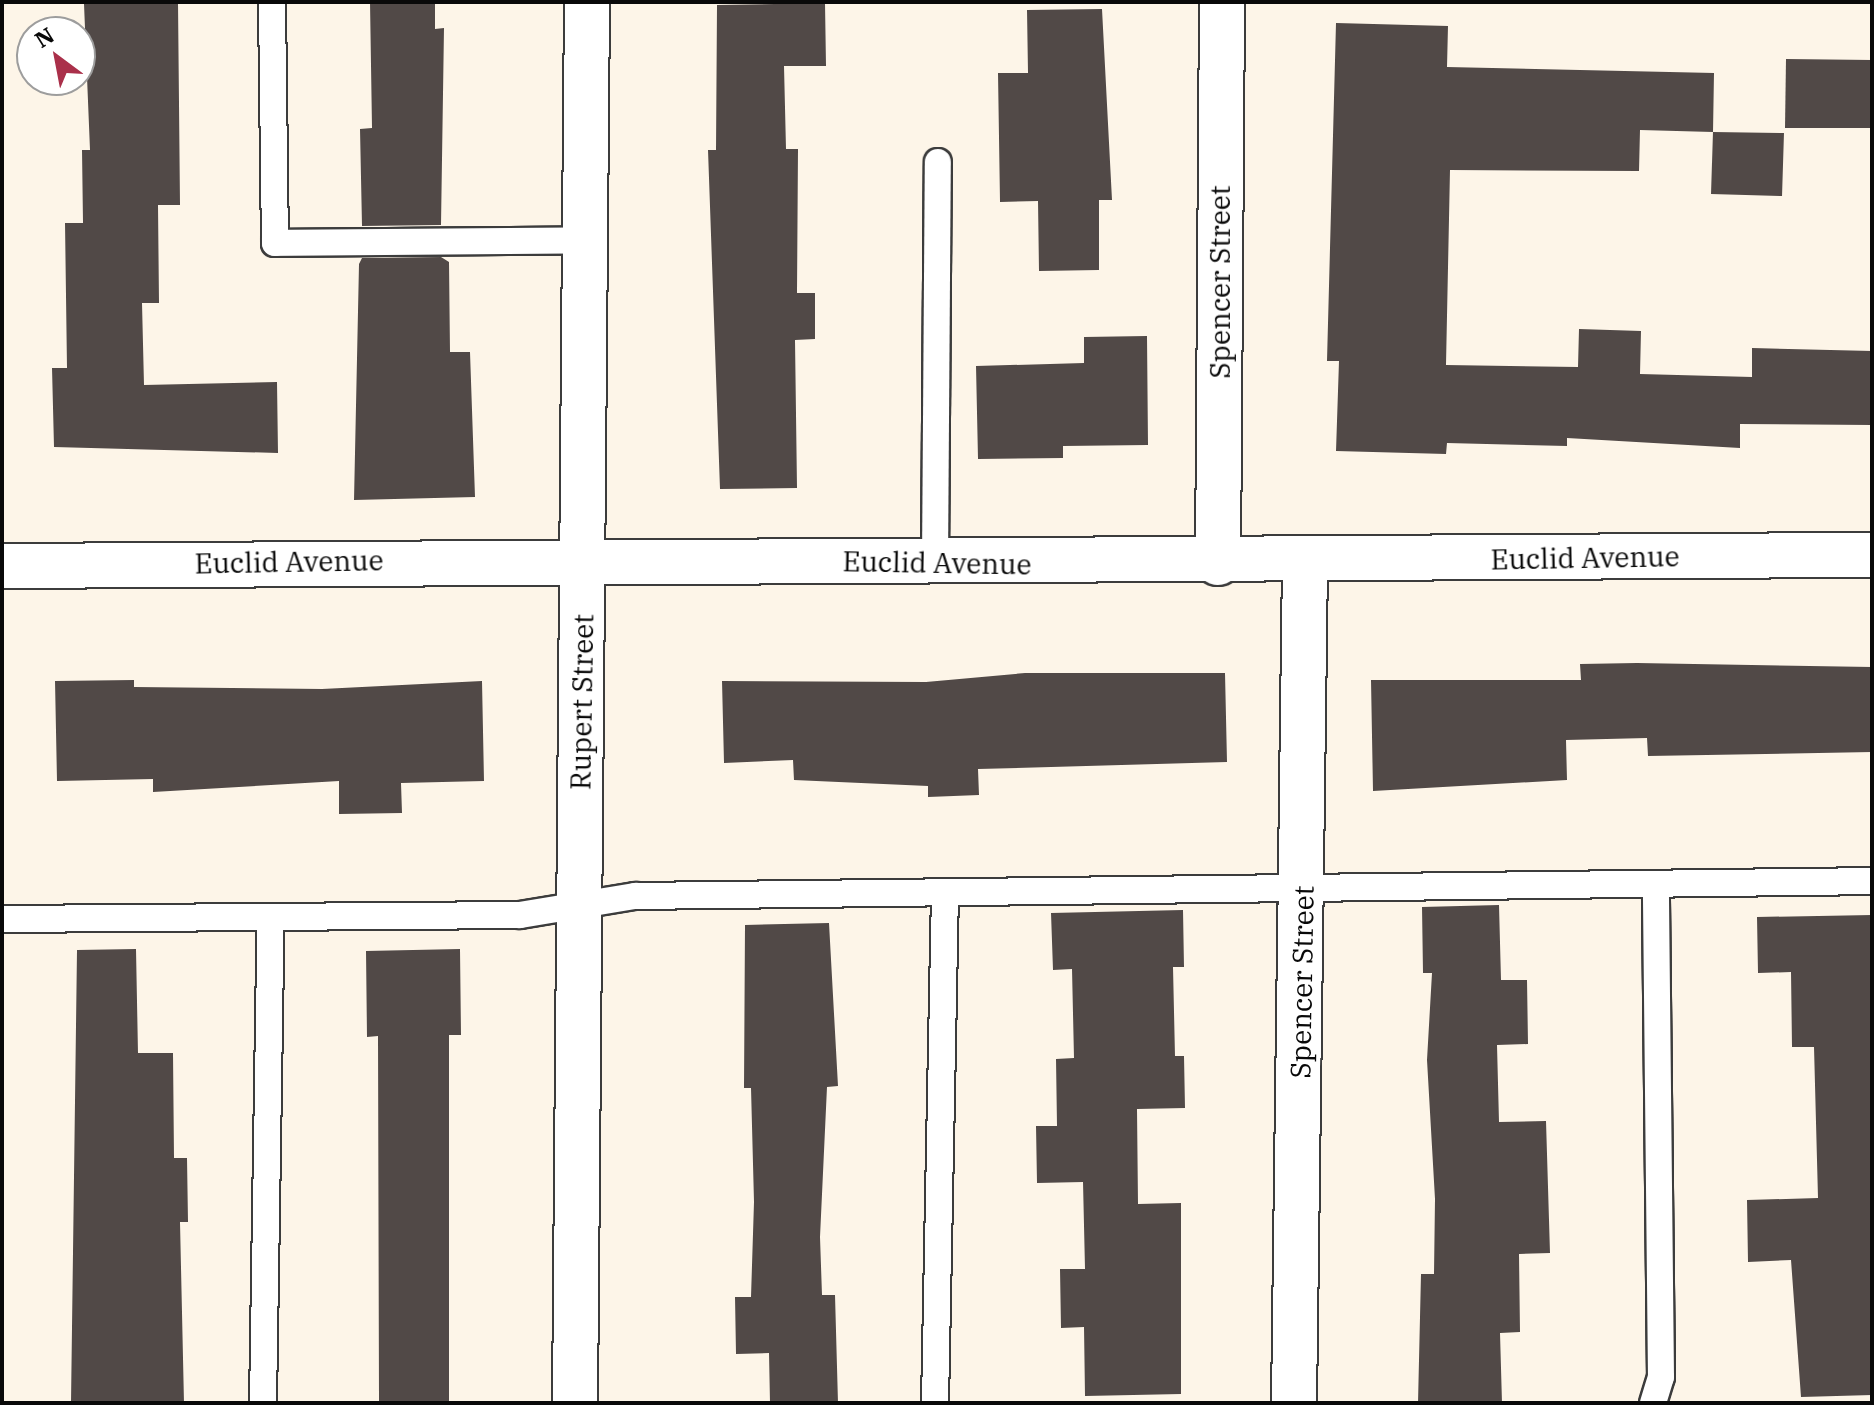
<!DOCTYPE html>
<html>
<head>
<meta charset="utf-8">
<style>
	body { margin:0 }
	#map { position:relative; width:1874px; height:1405px; overflow:hidden; background:#fdf5e8; font-family:"IBM Plex Serif",serif }
	div>[style] { position:absolute }
	.building>* { inset:0; background:#514947 }
	.roads { filter:drop-shadow(2px 0 #3c3c3c) drop-shadow(-2px 0 #3c3c3c) drop-shadow(0 2px #3c3c3c) drop-shadow(0 -2px #3c3c3c) }
	.service>* { height:26px; margin:-13px; padding:0 13px; transform-origin:13px; border-radius:13px; background:#fff }
	.minor>* { height:44px; margin:-22px; padding:0 22px; transform-origin:22px; border-radius:22px; background:#fff }
	.tertiary>* { height:44px; margin:-22px; padding:0 22px; transform-origin:22px; border-radius:22px; background:#fff }
	span { translate:-50% -50%; white-space:nowrap; text-align:center; line-height:1.15; -webkit-text-stroke:8px #fff; paint-order:stroke }
	.street-label { font-size:28px; color:#090909 }
	.frame { position:absolute; inset:0; border:4px solid #090909; pointer-events:none }
	.north { position:absolute; left:16px; top:16px; width:80px; height:80px; box-sizing:border-box; background:#fff; border:2px solid #9d9d9d; border-radius:50%; rotate:328deg; font-size:22px; font-weight:700; line-height:32px; text-align:center; color:#090909 }
	.north::after { content:''; display:block; margin:auto; width:28px; height:36px; background:#aa304a; clip-path:polygon(50% 0,100% 100%,50% 72%,0 100%) }
</style>
</head>
<body>
<div id="map">
	<div class="building">
		<i style="clip-path:polygon(178px 2px,180px 205px,158px 205px,159px 303px,142px 303px,144px 385px,277px 382px,278px 453px,54px 447px,52px 368px,67px 368px,65px 223px,83px 223px,82px 150px,90px 150px,84px 4px)"></i>
		<i style="clip-path:polygon(370px 2px,435px 2px,435px 29px,444px 28px,441px 225px,362px 226px,360px 129px,372px 128px)"></i>
		<i style="clip-path:polygon(825px 3px,826px 66px,784px 66px,786px 149px,798px 149px,797px 293px,815px 293px,815px 339px,795px 340px,797px 488px,720px 489px,708px 150px,716px 150px,717px 5px)"></i>
		<i style="clip-path:polygon(1102px 9px,1112px 200px,1099px 200px,1099px 270px,1039px 271px,1038px 201px,1000px 202px,998px 73px,1028px 73px,1027px 10px)"></i>
		<i style="clip-path:polygon(1336px 23px,1448px 26px,1447px 67px,1714px 73px,1713px 132px,1640px 130px,1639px 171px,1450px 170px,1446px 365px,1578px 367px,1579px 329px,1641px 331px,1640px 374px,1752px 377px,1752px 348px,1872px 351px,1872px 425px,1740px 424px,1740px 448px,1567px 438px,1567px 446px,1447px 443px,1446px 454px,1336px 451px,1339px 361px,1327px 361px)"></i>
		<i style="clip-path:polygon(1786px 59px,1872px 60px,1872px 128px,1785px 128px)"></i>
		<i style="clip-path:polygon(1713px 132px,1784px 133px,1782px 196px,1711px 194px)"></i>
		<i style="clip-path:polygon(441px 257px,449px 262px,450px 352px,470px 352px,475px 497px,354px 500px,359px 264px,362px 258px)"></i>
		<i style="clip-path:polygon(1147px 336px,1148px 445px,1063px 446px,1063px 458px,978px 459px,976px 366px,1084px 363px,1084px 337px)"></i>
		<i style="clip-path:polygon(1637px 663px,1872px 667px,1872px 752px,1648px 756px,1647px 738px,1566px 740px,1567px 780px,1373px 791px,1371px 680px,1581px 680px,1580px 664px)"></i>
		<i style="clip-path:polygon(1025px 673px,1225px 673px,1227px 762px,978px 769px,979px 795px,928px 797px,928px 786px,794px 780px,793px 760px,724px 763px,722px 681px,926px 682px)"></i>
		<i style="clip-path:polygon(134px 680px,134px 687px,322px 689px,482px 681px,484px 781px,401px 783px,402px 813px,339px 814px,339px 781px,153px 792px,153px 779px,57px 781px,55px 681px)"></i>
		<i style="clip-path:polygon(1499px 905px,1501px 980px,1527px 980px,1528px 1044px,1497px 1045px,1499px 1122px,1546px 1121px,1550px 1253px,1519px 1254px,1520px 1332px,1500px 1333px,1502px 1403px,1418px 1403px,1421px 1274px,1434px 1274px,1435px 1199px,1427px 1060px,1432px 973px,1423px 973px,1422px 907px)"></i>
		<i style="clip-path:polygon(1183px 910px,1184px 967px,1173px 967px,1175px 1056px,1184px 1056px,1185px 1108px,1137px 1109px,1138px 1204px,1181px 1203px,1181px 1394px,1085px 1396px,1084px 1327px,1061px 1328px,1060px 1269px,1085px 1269px,1083px 1182px,1037px 1183px,1036px 1126px,1057px 1126px,1056px 1059px,1074px 1058px,1072px 969px,1053px 970px,1051px 913px)"></i>
		<i style="clip-path:polygon(1872px 915px,1872px 1395px,1801px 1397px,1791px 1260px,1748px 1262px,1747px 1200px,1818px 1198px,1814px 1047px,1792px 1047px,1791px 972px,1758px 973px,1757px 917px)"></i>
		<i style="clip-path:polygon(829px 923px,838px 1086px,827px 1087px,820px 1237px,822px 1295px,835px 1295px,838px 1403px,770px 1403px,769px 1353px,736px 1354px,735px 1297px,751px 1297px,754px 1202px,751px 1088px,744px 1088px,745px 925px)"></i>
		<i style="clip-path:polygon(136px 949px,138px 1053px,173px 1053px,174px 1158px,187px 1158px,188px 1222px,180px 1222px,184px 1403px,71px 1403px,77px 950px)"></i>
		<i style="clip-path:polygon(460px 949px,461px 1035px,449px 1035px,449px 1403px,379px 1403px,378px 1036px,367px 1037px,366px 951px)"></i>
	</div>
	<div class="roads">
		<div class="service">
			<i style="left:272px;top:2px;width:241px;rotate:89.3deg"></i>
			<i style="left:275px;top:243px;width:313px;rotate:-0.5deg"></i>
			<i style="left:935px;top:564px;width:402px;rotate:-89.6deg"></i>
			<i style="left:2px;top:919px;width:518px;rotate:-0.44deg"></i>
			<i style="left:520px;top:915px;width:117px;rotate:-9.4deg"></i>
			<i style="left:635px;top:896px;width:1237px;rotate:-0.69deg"></i>
			<i style="left:263px;top:1403px;width:485px;rotate:-89.1deg"></i>
			<i style="left:935px;top:1403px;width:511px;rotate:-88.88deg"></i>
			<i style="left:1653px;top:1403px;width:27px;rotate:-73deg"></i>
			<i style="left:1661px;top:1377px;width:492px;rotate:-90.6deg"></i>
		</div>
		<div class="minor">
			<i style="left:1218px;top:563px;width:561px;rotate:-89.59deg"></i>
			<i style="left:2px;top:566px;width:1870px;rotate:-0.34deg"></i>
			<i style="left:1294px;top:1403px;width:842px;rotate:-89.25deg"></i>
		</div>
		<div class="tertiary">
			<i style="left:575px;top:1403px;width:1401px;rotate:-89.51deg"></i>
		</div>
	</div>
	<div class="street-label">
		<span style="left:1220px;top:282px;rotate:-90deg">Spencer Street</span>
		<span style="left:1585px;top:558px;rotate:-1deg">Euclid Avenue</span>
		<span style="left:289px;top:562px;rotate:-1deg">Euclid Avenue</span>
		<span style="left:937px;top:563px;rotate:1deg">Euclid Avenue</span>
		<span style="left:582px;top:702px;rotate:-89deg">Rupert Street</span>
		<span style="left:1302px;top:982px;rotate:-89deg">Spencer Street</span>
	</div>
	<div class="frame"></div>
	<div class="north">N</div>
</div>
</body>
</html>
